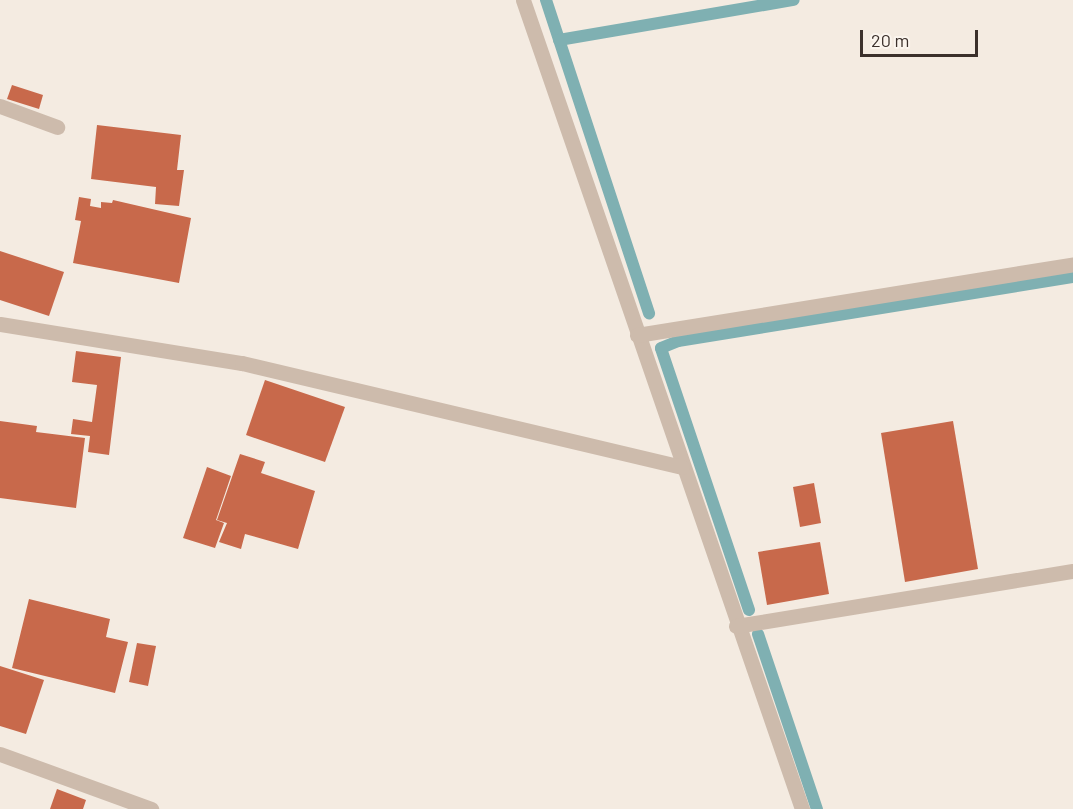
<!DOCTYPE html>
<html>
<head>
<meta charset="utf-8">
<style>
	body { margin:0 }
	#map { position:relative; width:1073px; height:809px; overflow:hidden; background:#f4ebe1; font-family:Barlow,sans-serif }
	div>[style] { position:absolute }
	.stream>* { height:12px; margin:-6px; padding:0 6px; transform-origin:6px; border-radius:6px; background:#7fb0b2 }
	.building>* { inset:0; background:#c8694b }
	.minor>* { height:15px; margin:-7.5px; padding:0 7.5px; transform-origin:7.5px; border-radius:7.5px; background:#cdbbac }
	span { translate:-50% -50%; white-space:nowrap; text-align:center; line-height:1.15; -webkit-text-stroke:4.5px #fbf5ee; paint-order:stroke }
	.scale { position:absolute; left:860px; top:30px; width:118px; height:27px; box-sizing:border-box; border:3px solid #3b302b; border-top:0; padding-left:8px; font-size:18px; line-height:21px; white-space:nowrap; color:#3b302b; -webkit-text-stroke:4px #fbf5ee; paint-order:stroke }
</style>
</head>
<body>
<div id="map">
	<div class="stream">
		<i style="left:546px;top:0;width:330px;rotate:71.8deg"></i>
		<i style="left:559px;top:40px;width:238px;rotate:-9.7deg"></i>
		<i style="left:749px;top:610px;width:276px;rotate:-108.6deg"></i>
		<i style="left:661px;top:348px;width:18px;rotate:-22deg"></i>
		<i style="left:678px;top:341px;width:400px;rotate:-9.2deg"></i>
		<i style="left:758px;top:634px;width:185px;rotate:71.4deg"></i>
	</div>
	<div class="building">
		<i style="clip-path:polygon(12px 85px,43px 95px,39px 109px,7px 99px)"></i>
		<i style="clip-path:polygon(97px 125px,181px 135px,177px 170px,184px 170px,179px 206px,155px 204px,156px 187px,91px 179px)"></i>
		<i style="clip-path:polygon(79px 197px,91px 199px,90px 206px,101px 208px,101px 202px,112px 203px,113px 200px,191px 218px,179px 283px,73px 263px,81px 221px,75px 220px)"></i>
		<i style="clip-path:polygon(0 251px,64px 272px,49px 316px,0 300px)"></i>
		<i style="clip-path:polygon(76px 351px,121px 357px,109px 455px,88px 452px,90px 436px,71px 434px,73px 419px,92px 422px,97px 385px,72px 382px)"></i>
		<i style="clip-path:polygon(265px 380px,345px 407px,325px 462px,246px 435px)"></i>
		<i style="clip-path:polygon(0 421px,37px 426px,36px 432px,85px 438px,76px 508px,0 498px)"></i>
		<i style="clip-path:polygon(953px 421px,978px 569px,905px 582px,881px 433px)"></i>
		<i style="clip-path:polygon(240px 454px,265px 462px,261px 473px,315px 491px,298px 549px,245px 534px,241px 549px,219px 542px,227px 523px,217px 520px)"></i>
		<i style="clip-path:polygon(207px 467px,231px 476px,216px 520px,224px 523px,215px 548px,183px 538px)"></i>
		<i style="clip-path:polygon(814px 483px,821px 523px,800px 527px,793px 487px)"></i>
		<i style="clip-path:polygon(820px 542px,829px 594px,767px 605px,758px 552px)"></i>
		<i style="clip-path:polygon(29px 599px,110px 619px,106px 637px,128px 642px,115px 693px,12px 668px)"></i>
		<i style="clip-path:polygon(137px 643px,156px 646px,148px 686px,129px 682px)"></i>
		<i style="clip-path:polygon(0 666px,44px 680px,26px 734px,0 726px)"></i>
		<i style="clip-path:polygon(57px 789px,86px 800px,83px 809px,50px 809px)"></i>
	</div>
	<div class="minor">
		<i style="left:523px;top:0;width:856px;rotate:70.97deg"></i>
		<i style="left:0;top:106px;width:61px;rotate:20.2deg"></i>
		<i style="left:0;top:324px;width:245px;rotate:9.2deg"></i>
		<i style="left:242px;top:363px;width:452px;rotate:13.3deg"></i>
		<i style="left:637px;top:335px;width:442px;rotate:-9.2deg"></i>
		<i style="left:736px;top:626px;width:341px;rotate:-9.3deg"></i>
		<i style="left:0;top:754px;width:161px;rotate:20deg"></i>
	</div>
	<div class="scale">20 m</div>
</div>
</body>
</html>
